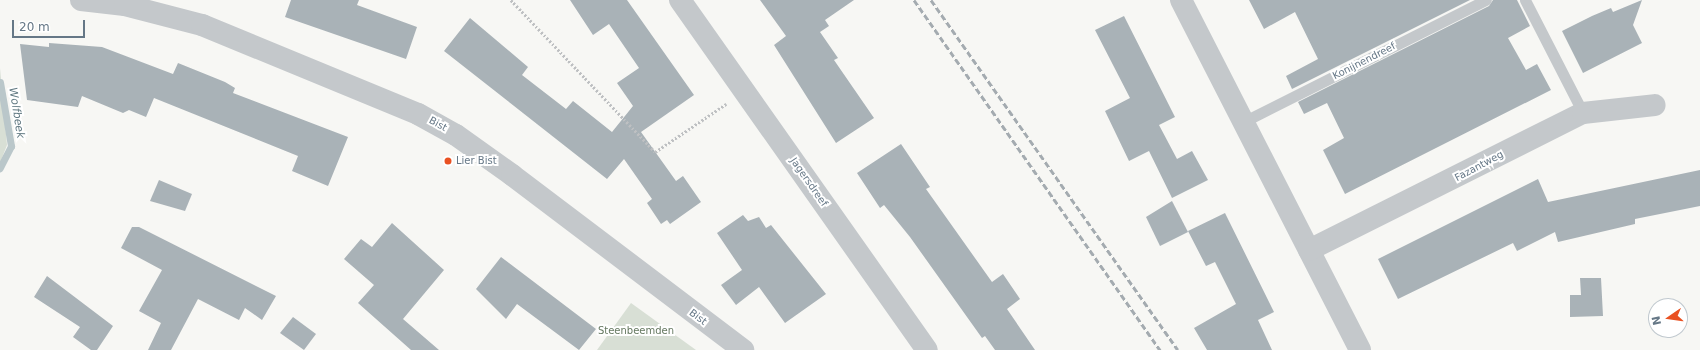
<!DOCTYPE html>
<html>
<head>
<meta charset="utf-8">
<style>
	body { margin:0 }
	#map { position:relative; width:1700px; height:350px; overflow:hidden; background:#f7f7f4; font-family:"DejaVu Sans",sans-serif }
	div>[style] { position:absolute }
	.green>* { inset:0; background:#d8dfd5 }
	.stream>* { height:7px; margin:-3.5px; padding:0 3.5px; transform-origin:3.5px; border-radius:3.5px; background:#bac7ca }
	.building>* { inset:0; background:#a9b2b7 }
	.path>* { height:2.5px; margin-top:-1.25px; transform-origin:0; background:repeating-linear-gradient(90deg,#bec0c2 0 2px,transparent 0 4px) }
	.service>* { height:11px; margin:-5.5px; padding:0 5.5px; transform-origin:5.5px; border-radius:5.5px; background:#c4c8cb }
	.minor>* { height:22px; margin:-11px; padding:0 11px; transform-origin:11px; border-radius:11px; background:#c4c8cb }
	.rail>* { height:3px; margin-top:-1.5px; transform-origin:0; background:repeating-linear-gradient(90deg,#a4abb0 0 6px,transparent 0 9px) }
	.dots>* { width:11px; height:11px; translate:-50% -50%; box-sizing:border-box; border:2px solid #fff; border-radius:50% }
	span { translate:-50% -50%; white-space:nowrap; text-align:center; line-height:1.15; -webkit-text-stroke:4px #fff; paint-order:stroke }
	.street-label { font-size:10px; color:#657786 }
	.poi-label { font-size:10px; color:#657786 }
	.left { translate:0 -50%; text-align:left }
	.park-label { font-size:10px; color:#657860 }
	.water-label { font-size:11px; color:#617982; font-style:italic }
	.north { position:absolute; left:1648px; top:298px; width:40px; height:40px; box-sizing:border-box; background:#fff; border:1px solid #c1c9cf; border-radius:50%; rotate:257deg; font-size:11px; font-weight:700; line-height:16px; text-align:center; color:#657786 }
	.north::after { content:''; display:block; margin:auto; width:14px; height:18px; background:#e95122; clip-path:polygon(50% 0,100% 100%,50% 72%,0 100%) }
	.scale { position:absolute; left:12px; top:20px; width:73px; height:18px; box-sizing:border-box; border:2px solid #657786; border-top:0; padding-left:5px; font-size:12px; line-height:14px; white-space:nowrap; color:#657786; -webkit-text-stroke:3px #fff; paint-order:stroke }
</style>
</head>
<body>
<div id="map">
	<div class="green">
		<i style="clip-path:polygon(0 68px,7px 145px,0 163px)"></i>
		<i style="clip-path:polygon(631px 303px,696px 350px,597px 350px)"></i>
	</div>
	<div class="stream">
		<i style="left:0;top:82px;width:65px;rotate:80.2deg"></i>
		<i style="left:11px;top:146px;width:25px;rotate:117deg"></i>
	</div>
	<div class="building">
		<i style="clip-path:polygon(291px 0,359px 0,357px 5px,417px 27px,406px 59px,285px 17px)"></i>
		<i style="clip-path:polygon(570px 0,627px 0,694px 95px,641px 132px,676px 181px,683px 176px,701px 202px,670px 224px,667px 220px,661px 224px,647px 203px,652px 199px,624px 159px,607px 179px,444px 51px,470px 18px,528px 67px,522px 75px,566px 109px,573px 101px,612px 132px,633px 106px,617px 83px,639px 68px,609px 24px,593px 35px)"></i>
		<i style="clip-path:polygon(760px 0,854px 0,825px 20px,829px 26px,820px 32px,838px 58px,834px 60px,874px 118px,836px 143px,774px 45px,786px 36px)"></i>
		<i style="clip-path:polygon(1249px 0,1470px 0,1292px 89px,1286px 76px,1318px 59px,1295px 12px,1264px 29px)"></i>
		<i style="clip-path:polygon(1493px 0,1517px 0,1530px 26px,1508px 38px,1526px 70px,1537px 64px,1551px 90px,1345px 194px,1323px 150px,1344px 138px,1327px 103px,1304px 114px,1298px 102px,1489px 6px)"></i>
		<i style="clip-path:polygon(1642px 0,1633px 25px,1642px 43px,1583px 73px,1562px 31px,1592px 16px,1611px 8px,1613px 12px)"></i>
		<i style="clip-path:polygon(1124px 16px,1175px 117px,1159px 125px,1177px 159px,1192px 151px,1208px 180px,1172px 198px,1149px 151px,1129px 161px,1105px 111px,1130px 98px,1095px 30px)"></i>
		<i style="clip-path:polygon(49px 43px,102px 47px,173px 74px,178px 63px,225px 82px,235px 88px,233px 93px,348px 137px,328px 186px,292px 171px,298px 156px,154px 98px,146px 117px,129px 110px,123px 113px,82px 96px,78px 107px,27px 100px,20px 44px,49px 47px)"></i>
		<i style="clip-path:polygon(901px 144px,930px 187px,926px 189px,992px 282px,1003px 274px,1020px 299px,1007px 309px,1035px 350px,995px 350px,985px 336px,982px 338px,910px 237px,884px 205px,880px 208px,857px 173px)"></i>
		<i style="clip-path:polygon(1700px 170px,1700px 206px,1635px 219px,1635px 224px,1558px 242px,1555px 232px,1517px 251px,1513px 243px,1398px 299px,1378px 259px,1538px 179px,1548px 202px)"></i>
		<i style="clip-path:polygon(159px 180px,192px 194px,185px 211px,150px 201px)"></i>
		<i style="clip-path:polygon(1172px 201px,1188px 232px,1160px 246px,1146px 217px)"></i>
		<i style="clip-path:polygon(1225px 213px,1274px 312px,1258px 320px,1272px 350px,1207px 350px,1194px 328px,1236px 304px,1215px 262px,1206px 266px,1188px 231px)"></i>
		<i style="clip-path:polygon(743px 215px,748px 221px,759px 217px,766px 228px,771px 225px,826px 294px,785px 323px,759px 287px,736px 305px,721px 285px,742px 270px,717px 233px)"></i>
		<i style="clip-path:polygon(392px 223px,444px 270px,403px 319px,439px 350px,411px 350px,358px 303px,374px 285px,344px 259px,361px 239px,372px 247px)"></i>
		<i style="clip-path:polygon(132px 227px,139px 227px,276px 296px,262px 320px,245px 308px,239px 320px,198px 299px,171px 350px,148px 350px,161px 323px,139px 311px,162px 270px,121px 248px)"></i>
		<i style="clip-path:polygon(501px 257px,596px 329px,579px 350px,517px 304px,506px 319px,476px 289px)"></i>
		<i style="clip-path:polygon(47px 276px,113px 326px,97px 350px,91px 350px,73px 337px,80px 327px,34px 297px)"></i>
		<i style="clip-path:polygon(1580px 278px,1601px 278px,1603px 316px,1570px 317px,1570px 295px,1581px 295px)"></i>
		<i style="clip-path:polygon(293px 317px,316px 334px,304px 350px,280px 333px)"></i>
	</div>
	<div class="path">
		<i style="left:511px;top:0;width:209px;rotate:46.5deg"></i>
		<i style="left:655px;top:152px;width:86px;rotate:-34.1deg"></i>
	</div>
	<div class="service">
		<i style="left:1525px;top:0;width:127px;rotate:62.8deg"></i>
		<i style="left:1241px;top:123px;width:274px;rotate:-26.7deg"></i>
	</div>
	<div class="minor">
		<i style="left:81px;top:0;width:44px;rotate:6.5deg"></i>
		<i style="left:125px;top:5px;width:80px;rotate:14.6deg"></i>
		<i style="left:202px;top:25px;width:234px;rotate:22.4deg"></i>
		<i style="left:418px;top:114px;width:43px;rotate:28.9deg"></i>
		<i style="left:456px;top:135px;width:69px;rotate:35.5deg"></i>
		<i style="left:512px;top:175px;width:290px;rotate:37.1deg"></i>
		<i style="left:680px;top:0;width:428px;rotate:54.8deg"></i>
		<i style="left:1181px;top:0;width:393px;rotate:62.9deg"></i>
		<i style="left:1309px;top:250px;width:306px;rotate:-26.6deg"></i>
		<i style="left:1583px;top:113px;width:72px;rotate:-6.3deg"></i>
	</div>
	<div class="rail">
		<i style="left:914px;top:0;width:428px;rotate:54.9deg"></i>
		<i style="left:931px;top:0;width:428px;rotate:54.8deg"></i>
	</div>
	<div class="dots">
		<i style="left:448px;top:161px;background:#e95122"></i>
	</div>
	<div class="street-label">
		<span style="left:1364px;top:61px;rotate:-27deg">Konijnendreef</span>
		<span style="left:438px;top:124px;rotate:29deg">Bist</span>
		<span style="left:1479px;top:166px;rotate:-28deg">Fazantweg</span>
		<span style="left:809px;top:182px;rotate:55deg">Jagersdreef</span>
		<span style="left:698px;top:317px;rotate:37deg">Bist</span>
	</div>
	<div class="poi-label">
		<span class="left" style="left:456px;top:161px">Lier Bist</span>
	</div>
	<div class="park-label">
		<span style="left:636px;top:331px">Steenbeemden</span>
	</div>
	<div class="water-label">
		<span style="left:16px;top:113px;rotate:81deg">Wolfbeek</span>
	</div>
	<div class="north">N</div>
	<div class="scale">20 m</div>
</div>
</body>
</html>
